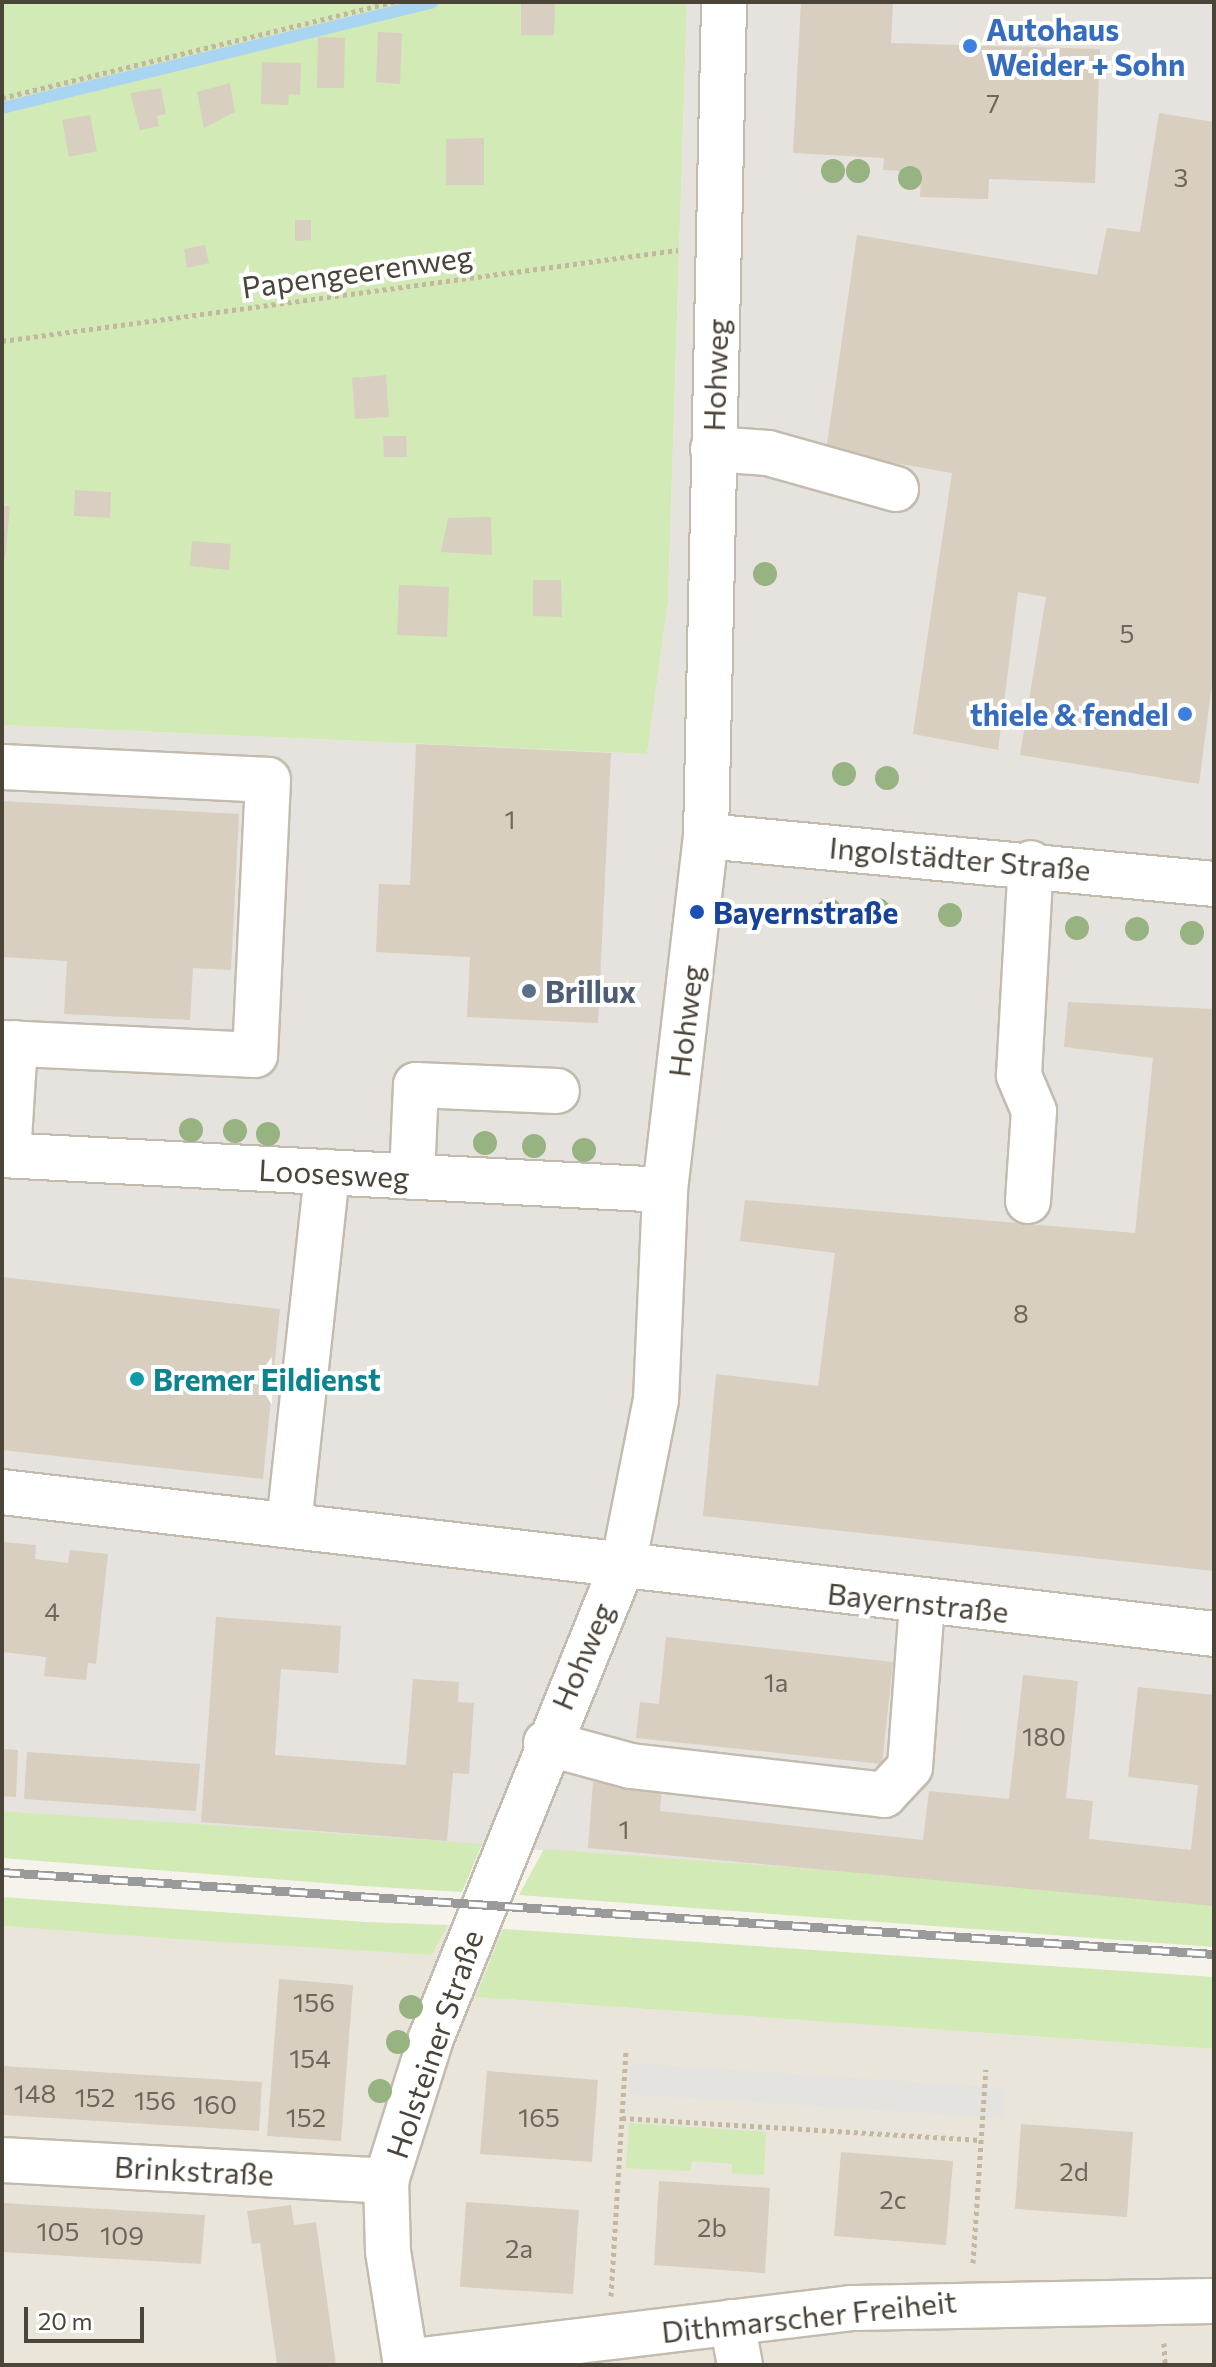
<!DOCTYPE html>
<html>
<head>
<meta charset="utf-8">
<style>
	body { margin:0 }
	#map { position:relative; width:1216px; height:2367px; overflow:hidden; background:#f6f3ec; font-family:Commissioner,sans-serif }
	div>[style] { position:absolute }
	.residential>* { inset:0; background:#eae5da }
	.industrial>* { inset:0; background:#e6e2dd }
	.green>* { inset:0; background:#d2eab5 }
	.parking>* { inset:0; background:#e5e3e0 }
	.stream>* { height:12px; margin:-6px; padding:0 6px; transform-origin:6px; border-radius:6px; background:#a9d4f2 }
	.building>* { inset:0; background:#d8cfc1 }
	.path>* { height:5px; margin-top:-2.5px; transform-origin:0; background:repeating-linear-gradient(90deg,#c4b79f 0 4px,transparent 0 8px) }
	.roads { filter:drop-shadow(2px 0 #c2bbae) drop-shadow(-2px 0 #c2bbae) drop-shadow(0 2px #c2bbae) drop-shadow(0 -2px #c2bbae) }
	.minor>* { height:44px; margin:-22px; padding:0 22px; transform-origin:22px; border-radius:22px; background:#fff }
	.rail>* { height:9px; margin-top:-4.5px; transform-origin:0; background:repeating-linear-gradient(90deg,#fff 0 18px,#9a9a9a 0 36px); box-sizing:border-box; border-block:2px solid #9a9a9a }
	.trees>* { width:24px; height:24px; margin:-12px; border-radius:50%; background:#97b381 }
	.dots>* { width:22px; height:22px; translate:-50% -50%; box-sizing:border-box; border:4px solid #fff; border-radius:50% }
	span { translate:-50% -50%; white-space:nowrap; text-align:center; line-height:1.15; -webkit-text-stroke:8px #fff; paint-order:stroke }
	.number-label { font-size:26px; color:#6e675b }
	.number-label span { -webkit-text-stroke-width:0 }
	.shop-label { font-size:30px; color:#366cbe; font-weight:700 }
	.left { translate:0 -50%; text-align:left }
	.right { translate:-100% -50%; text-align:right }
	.street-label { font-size:30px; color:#4b4439 }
	.transit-label { font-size:30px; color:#164399; font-weight:700 }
	.service-label { font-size:30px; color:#4e5e75; font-weight:700 }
	.culture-label { font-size:30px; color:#0d838f; font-weight:700 }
	.frame { position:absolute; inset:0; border:4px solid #4b4439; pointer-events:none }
	.scale { position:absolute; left:24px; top:2307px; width:120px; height:36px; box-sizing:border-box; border:4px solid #4b4439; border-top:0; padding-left:10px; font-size:24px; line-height:28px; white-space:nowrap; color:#4b4439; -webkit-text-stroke:6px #fff; paint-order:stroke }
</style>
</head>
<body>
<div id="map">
	<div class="residential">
		<i style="clip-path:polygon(448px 1925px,503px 1929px,477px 1997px,1214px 2049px,1214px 2365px,2px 2365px,2px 1926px,432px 1955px)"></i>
	</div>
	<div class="industrial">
		<i style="clip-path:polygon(687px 2px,1214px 2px,1214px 1899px,2px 1811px,2px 725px,647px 754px,668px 603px)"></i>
	</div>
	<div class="green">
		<i style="clip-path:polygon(2px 2px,687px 2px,668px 603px,647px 754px,2px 725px)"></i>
		<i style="clip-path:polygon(2px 1811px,181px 1823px,482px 1844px,462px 1892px,362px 1886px,2px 1858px)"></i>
		<i style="clip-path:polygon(544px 1849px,1214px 1899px,1214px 1947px,519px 1895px)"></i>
		<i style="clip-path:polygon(2px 1897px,366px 1922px,448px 1925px,432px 1955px,178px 1939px,2px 1926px)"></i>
		<i style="clip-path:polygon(503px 1929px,1214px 1977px,1214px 2049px,476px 1997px)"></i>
		<i style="clip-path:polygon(629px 2123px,766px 2132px,764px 2175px,732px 2173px,732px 2164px,692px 2161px,690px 2171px,626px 2168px)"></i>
	</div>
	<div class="parking">
		<i style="clip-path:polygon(1214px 698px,1214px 800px,1199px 798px)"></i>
		<i style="clip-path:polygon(630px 2063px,1005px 2088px,1003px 2118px,628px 2094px)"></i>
	</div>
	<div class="stream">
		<i style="left:2px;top:108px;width:443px;rotate:-13.8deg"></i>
	</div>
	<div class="building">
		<i style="clip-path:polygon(521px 2px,555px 2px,554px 35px,521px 35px)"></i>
		<i style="clip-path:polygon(801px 2px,893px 2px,891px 43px,1100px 49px,1095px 183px,989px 179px,988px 199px,920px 197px,921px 172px,883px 170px,884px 158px,793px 153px)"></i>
		<i style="clip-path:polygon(378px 32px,402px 33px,400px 84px,376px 82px)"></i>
		<i style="clip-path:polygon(318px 37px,345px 38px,344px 88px,317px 88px)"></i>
		<i style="clip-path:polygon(262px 62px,301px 63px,300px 95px,289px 94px,288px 105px,261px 104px)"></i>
		<i style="clip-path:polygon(230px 83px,235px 112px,204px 128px,197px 92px)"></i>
		<i style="clip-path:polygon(161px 88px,166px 114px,157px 116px,159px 126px,140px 130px,130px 93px)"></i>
		<i style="clip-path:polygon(1159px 113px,1214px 122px,1214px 669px,1199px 784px,1020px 755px,1046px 597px,1018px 592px,998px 750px,913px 734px,952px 473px,826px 451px,857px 235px,1097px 275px,1107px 228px,1140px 232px)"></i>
		<i style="clip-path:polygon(90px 115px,97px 151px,69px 157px,62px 120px)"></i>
		<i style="clip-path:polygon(484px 138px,484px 185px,446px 185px,446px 139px)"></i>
		<i style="clip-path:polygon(295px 220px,311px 220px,311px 240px,295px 241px)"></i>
		<i style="clip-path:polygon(205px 245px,209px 263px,187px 268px,184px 249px)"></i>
		<i style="clip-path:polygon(386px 375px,389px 417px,355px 419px,352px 378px)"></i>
		<i style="clip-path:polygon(383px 436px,406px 436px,407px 457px,384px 457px)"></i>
		<i style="clip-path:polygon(75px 490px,111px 492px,110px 518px,74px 516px)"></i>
		<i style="clip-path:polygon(2px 506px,10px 506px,5px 559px,2px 559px)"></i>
		<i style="clip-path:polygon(491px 517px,492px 555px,441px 552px,448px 518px)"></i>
		<i style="clip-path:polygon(192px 541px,231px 544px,229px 570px,190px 566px)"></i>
		<i style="clip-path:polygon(533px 580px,561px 580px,562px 617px,533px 616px)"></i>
		<i style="clip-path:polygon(399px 585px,449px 587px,447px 637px,397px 635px)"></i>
		<i style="clip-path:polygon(416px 744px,611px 753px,598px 1023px,467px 1017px,470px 957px,376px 952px,379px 884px,410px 885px)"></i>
		<i style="clip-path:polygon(3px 801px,239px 814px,231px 970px,193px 968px,190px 1020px,64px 1014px,67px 961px,2px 957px)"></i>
		<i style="clip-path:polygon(1068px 1002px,1214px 1009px,1214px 1571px,703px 1516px,716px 1374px,818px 1386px,835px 1253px,740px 1241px,745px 1200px,1135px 1233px,1153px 1058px,1064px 1047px)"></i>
		<i style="clip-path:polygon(2px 1277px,280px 1309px,263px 1479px,2px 1450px)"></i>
		<i style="clip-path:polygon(2px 1542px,36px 1545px,35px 1559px,68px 1563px,70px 1550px,108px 1554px,96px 1664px,88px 1663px,86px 1680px,44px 1676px,46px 1657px,2px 1652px)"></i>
		<i style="clip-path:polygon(216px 1617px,341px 1626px,338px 1673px,281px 1669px,275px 1755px,406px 1765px,413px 1679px,459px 1682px,458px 1702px,474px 1703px,469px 1774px,453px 1773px,447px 1841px,201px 1822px)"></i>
		<i style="clip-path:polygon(666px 1637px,893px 1662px,882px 1764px,636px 1738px,640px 1702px,659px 1704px)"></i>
		<i style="clip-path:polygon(1023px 1675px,1078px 1681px,1066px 1798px,1093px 1801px,1089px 1839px,1191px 1850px,1198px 1785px,1128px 1777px,1138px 1687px,1214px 1695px,1214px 1906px,588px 1848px,593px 1782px,662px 1788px,660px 1811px,923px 1840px,929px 1791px,1009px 1799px)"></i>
		<i style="clip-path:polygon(2px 1749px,18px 1750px,16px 1797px,2px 1796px)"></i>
		<i style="clip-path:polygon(27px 1752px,200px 1764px,196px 1811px,24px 1799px)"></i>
		<i style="clip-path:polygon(279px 1979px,353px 1985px,341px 2141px,267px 2136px)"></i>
		<i style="clip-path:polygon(2px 2066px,262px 2082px,259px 2131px,2px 2115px)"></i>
		<i style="clip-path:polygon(487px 2071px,598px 2080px,592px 2162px,480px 2154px)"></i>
		<i style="clip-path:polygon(1021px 2124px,1133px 2132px,1127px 2217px,1015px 2209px)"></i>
		<i style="clip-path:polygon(841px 2152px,953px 2161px,946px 2245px,834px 2236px)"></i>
		<i style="clip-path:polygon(659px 2181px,770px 2188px,765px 2273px,654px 2265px)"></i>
		<i style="clip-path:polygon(466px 2202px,579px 2210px,573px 2294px,460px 2287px)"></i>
		<i style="clip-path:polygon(2px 2203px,205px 2215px,201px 2264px,2px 2252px)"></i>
		<i style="clip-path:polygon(291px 2205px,294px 2225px,316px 2222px,336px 2365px,277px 2365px,260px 2243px,252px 2244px,247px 2211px)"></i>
	</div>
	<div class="path">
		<i style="left:2px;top:98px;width:404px;rotate:-13.8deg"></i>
		<i style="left:2px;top:341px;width:682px;rotate:-7.67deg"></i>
		<i style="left:622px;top:2118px;width:360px;rotate:3.5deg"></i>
		<i style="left:973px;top:2263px;width:194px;rotate:-86.2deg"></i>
		<i style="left:611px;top:2296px;width:247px;rotate:-86.5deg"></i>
		<i style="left:1164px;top:2343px;width:22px;rotate:87deg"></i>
	</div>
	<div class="roads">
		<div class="minor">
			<i style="left:713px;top:449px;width:55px;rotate:4.2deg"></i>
			<i style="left:768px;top:453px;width:133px;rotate:15.7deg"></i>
			<i style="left:2px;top:767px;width:266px;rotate:2.8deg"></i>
			<i style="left:268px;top:780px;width:275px;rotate:92.7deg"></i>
			<i style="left:255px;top:1055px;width:253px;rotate:-177.3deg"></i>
			<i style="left:706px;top:836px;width:510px;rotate:5.4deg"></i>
			<i style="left:2px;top:1155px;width:664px;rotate:3.02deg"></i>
			<i style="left:8px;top:1155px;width:112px;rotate:-86.4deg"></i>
			<i style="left:412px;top:1177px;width:92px;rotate:-87.5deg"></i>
			<i style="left:416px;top:1085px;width:141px;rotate:2.4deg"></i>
			<i style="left:1028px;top:1201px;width:90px;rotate:-86.2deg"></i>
			<i style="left:1034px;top:1111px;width:39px;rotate:-113deg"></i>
			<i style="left:1019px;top:1075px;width:212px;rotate:-86.8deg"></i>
			<i style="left:2px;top:1492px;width:1220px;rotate:6.68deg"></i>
			<i style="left:289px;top:1524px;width:354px;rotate:-83.8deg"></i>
			<i style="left:546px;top:1743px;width:88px;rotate:15.1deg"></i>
			<i style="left:631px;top:1766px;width:255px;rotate:6.5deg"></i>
			<i style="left:884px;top:1795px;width:38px;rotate:-47deg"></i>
			<i style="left:910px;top:1767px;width:165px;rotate:-85.8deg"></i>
			<i style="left:2px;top:2160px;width:385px;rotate:3.1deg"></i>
			<i style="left:732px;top:2322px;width:44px;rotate:79.5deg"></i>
			<i style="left:405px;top:2362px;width:449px;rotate:-6.9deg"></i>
			<i style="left:851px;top:2308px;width:363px;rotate:-1.1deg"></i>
			<i style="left:406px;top:2365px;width:115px;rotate:-99deg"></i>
			<i style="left:388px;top:2251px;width:70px;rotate:-91.6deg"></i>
			<i style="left:386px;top:2181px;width:150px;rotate:-72.5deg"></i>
			<i style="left:431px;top:2038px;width:515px;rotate:-67.97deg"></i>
			<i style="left:624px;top:1561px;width:164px;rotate:-78.8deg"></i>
			<i style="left:656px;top:1400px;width:210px;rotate:-87.5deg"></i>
			<i style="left:665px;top:1190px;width:356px;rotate:-83.4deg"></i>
			<i style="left:706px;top:836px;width:834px;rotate:-88.76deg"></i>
		</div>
	</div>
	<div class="rail">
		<i style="left:2px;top:1872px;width:1215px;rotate:3.87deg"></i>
	</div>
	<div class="trees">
		<i style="left:833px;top:171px"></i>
		<i style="left:858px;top:171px"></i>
		<i style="left:910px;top:178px"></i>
		<i style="left:765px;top:574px"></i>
		<i style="left:844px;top:774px"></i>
		<i style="left:887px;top:778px"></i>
		<i style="left:829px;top:910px"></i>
		<i style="left:878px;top:910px"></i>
		<i style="left:950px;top:915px"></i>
		<i style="left:1077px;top:928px"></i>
		<i style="left:1137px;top:929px"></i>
		<i style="left:1192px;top:933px"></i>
		<i style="left:191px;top:1130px"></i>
		<i style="left:235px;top:1131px"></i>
		<i style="left:268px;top:1134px"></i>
		<i style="left:485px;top:1143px"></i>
		<i style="left:534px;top:1146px"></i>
		<i style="left:584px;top:1150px"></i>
		<i style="left:411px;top:2007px"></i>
		<i style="left:398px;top:2042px"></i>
		<i style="left:380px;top:2091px"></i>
	</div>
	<div class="dots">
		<i style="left:970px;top:46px;background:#3f7fe0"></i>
		<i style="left:1185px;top:714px;background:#3f7fe0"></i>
		<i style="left:697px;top:912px;background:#1a4fb4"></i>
		<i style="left:529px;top:991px;background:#5c6f8a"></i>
		<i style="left:137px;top:1379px;background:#0f9aa8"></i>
	</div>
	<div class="number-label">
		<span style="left:993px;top:103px">7</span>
		<span style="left:1181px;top:177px">3</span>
		<span style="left:1127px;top:633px">5</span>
		<span style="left:510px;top:819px">1</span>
		<span style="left:1021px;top:1313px">8</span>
		<span style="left:52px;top:1611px">4</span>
		<span style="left:776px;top:1682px">1a</span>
		<span style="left:1044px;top:1736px">180</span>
		<span style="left:624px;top:1829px">1</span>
		<span style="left:314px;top:2002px">156</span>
		<span style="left:310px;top:2058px">154</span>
		<span style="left:35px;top:2093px">148</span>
		<span style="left:95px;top:2097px">152</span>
		<span style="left:155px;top:2100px">156</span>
		<span style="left:215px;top:2104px">160</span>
		<span style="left:306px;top:2117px">152</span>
		<span style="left:539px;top:2117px">165</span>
		<span style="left:1074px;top:2171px">2d</span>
		<span style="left:893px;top:2199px">2c</span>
		<span style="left:712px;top:2227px">2b</span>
		<span style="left:58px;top:2231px">105</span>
		<span style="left:122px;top:2235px">109</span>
		<span style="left:519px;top:2248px">2a</span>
	</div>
	<div class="shop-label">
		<span class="left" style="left:986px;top:46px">Autohaus<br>Weider + Sohn</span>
		<span class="right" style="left:1169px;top:714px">thiele &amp; fendel</span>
	</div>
	<div class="street-label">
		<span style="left:357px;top:271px;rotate:-8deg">Papengeerenweg</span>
		<span style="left:715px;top:375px;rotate:-88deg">Hohweg</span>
		<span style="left:960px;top:858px;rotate:5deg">Ingolstädter Straße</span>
		<span style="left:685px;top:1021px;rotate:-83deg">Hohweg</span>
		<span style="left:334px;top:1173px;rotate:3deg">Loosesweg</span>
		<span style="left:918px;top:1602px;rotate:6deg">Bayernstraße</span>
		<span style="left:582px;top:1656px;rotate:-67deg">Hohweg</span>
		<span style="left:434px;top:2044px;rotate:-71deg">Holsteiner Straße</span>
		<span style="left:194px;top:2170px;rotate:3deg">Brinkstraße</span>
		<span style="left:809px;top:2316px;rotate:-6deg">Dithmarscher Freiheit</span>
	</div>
	<div class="transit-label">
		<span class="left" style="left:713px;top:912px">Bayernstraße</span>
	</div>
	<div class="service-label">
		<span class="left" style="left:545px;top:991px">Brillux</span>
	</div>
	<div class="culture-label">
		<span class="left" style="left:153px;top:1379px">Bremer Eildienst</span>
	</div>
	<div class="frame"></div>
	<div class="scale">20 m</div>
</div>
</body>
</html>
